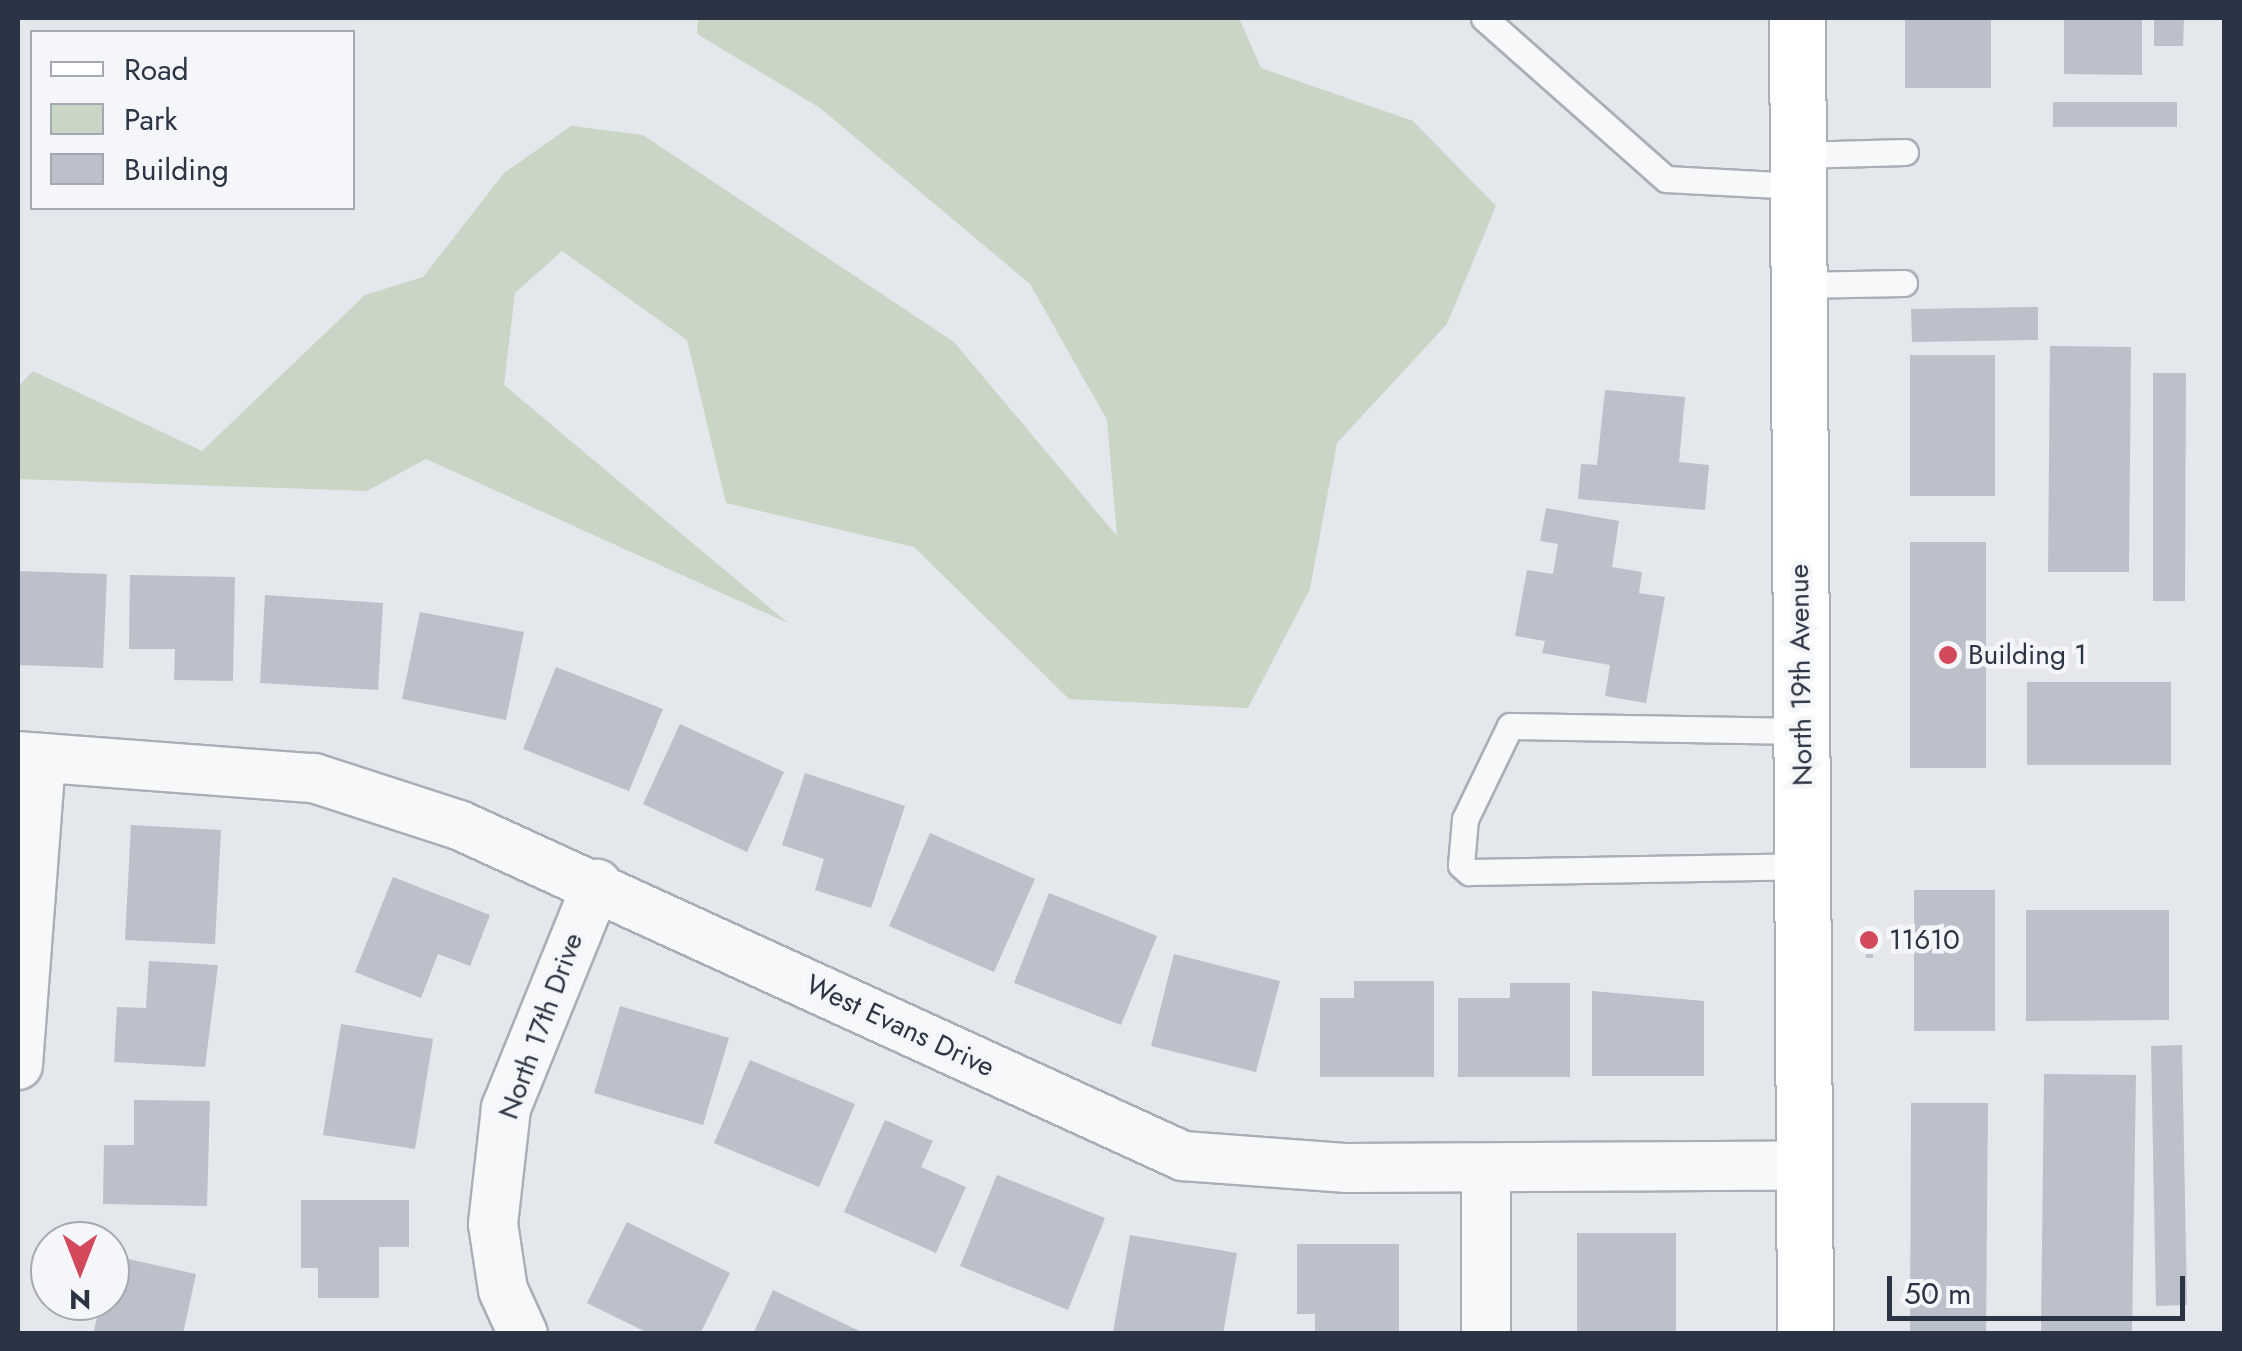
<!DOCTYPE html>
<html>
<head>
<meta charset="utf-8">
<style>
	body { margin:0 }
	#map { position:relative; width:2242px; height:1351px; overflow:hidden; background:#e4e7ec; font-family:Jost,sans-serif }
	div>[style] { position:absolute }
	.green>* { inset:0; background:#c9d6c5 }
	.building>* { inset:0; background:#bbc0ca }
	.roads { filter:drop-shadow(2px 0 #a9aeb7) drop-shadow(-2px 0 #a9aeb7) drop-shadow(0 2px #a9aeb7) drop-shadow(0 -2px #a9aeb7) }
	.lane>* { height:25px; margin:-12.5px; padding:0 12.5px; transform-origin:12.5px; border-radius:12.5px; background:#f7f8fa }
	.street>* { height:48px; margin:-24px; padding:0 24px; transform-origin:24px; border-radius:24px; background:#f7f8fa }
	.primary>* { height:55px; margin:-27.5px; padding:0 27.5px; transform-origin:27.5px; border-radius:27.5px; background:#fff }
	.dots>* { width:28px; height:28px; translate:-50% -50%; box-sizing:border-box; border:5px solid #f4f6f9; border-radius:50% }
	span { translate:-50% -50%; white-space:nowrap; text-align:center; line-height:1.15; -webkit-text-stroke:9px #f4f6f9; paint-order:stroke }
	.poi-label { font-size:28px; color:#2b3445 }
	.left { translate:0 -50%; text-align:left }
	.street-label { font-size:28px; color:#2b3445 }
	.frame { position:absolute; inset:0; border:20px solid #2b3445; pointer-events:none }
	.legend { position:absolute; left:30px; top:30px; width:325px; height:180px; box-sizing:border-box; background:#f4f6f9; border:2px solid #a4a8b1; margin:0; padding:12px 18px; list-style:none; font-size:30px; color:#2b3445 }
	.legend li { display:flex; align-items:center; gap:20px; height:50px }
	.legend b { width:50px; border:2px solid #a4a8b1 }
	.north { position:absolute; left:30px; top:1221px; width:100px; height:100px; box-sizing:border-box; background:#f4f6f9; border:2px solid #a4a8b1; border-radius:50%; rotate:180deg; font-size:28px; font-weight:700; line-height:40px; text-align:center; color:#2b3445 }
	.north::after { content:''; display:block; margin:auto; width:35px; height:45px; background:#d1495b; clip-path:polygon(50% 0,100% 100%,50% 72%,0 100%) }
	.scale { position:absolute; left:1887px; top:1276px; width:298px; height:45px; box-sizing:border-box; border:5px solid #2b3445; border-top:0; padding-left:12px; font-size:30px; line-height:35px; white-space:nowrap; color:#2b3445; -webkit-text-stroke:8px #f4f6f9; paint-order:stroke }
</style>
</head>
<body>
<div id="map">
	<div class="green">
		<i style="clip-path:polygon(698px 18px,1239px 18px,1261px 68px,1413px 121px,1496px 206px,1447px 324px,1337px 443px,1310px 589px,1248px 708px,1069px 699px,914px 547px,726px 503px,687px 340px,562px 251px,515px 293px,504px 385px,788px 623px,426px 459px,367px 491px,18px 479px,18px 387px,33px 371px,202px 451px,365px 295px,423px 277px,504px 173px,571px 126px,643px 135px,954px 342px,1117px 536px,1107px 420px,1030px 284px,820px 108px,697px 34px)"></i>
	</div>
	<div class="building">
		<i style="clip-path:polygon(1905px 18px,1991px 18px,1991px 88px,1905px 88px)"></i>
		<i style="clip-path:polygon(2064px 18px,2142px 18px,2142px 75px,2064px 74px)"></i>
		<i style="clip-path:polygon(2154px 18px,2184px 18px,2183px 46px,2154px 46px)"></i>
		<i style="clip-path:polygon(2053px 102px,2177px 102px,2177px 127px,2053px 127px)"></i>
		<i style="clip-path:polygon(2038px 307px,2038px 340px,1912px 342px,1911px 309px)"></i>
		<i style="clip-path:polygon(2050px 346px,2131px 347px,2129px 572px,2048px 572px)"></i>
		<i style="clip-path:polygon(1910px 355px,1995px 355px,1995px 496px,1910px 496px)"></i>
		<i style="clip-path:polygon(2153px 373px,2186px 373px,2185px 601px,2153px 601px)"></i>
		<i style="clip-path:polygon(1605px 390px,1685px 397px,1679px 462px,1709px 465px,1705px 510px,1578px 499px,1581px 464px,1597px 465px)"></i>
		<i style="clip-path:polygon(1546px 508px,1619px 521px,1612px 567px,1642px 572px,1639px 593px,1665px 597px,1646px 703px,1605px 696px,1610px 665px,1542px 653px,1545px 641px,1515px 636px,1527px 570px,1553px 574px,1558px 544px,1540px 541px)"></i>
		<i style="clip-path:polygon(1910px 542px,1986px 542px,1986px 768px,1910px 768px)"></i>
		<i style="clip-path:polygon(18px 571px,107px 574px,103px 668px,18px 665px)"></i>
		<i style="clip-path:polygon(130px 575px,235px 577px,233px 681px,174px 680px,175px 649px,129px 649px)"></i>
		<i style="clip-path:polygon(265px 595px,383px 603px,378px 690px,260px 683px)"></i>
		<i style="clip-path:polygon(420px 612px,524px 632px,506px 720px,402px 699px)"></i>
		<i style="clip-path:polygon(556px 667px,663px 709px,629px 791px,523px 749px)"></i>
		<i style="clip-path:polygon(2027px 682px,2171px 682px,2171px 765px,2027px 765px)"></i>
		<i style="clip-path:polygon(680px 724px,784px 772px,747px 852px,643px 804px)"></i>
		<i style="clip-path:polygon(805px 773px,905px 806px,871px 908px,815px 890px,824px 859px,782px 845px)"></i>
		<i style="clip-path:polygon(131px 825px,221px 830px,215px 944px,125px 940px)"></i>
		<i style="clip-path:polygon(930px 833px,1035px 879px,994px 972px,889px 926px)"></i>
		<i style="clip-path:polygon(393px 877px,490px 915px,470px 966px,438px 954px,421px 998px,355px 972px)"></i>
		<i style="clip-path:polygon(1914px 890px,1995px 890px,1995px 1031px,1914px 1031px)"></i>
		<i style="clip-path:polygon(1049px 893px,1157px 936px,1121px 1025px,1014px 983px)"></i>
		<i style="clip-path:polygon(2026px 910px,2169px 910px,2169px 1020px,2026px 1021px)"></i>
		<i style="clip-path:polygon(1866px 934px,1873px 934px,1873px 958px,1866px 958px)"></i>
		<i style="clip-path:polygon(1174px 954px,1280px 981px,1256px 1072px,1151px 1046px)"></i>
		<i style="clip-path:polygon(149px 961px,218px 965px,205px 1067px,114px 1062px,117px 1007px,146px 1008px)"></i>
		<i style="clip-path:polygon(1354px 981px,1434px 981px,1434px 1077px,1320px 1077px,1320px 998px,1354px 998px)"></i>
		<i style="clip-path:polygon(1510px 983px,1570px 983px,1570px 1077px,1458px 1077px,1458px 998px,1510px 998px)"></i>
		<i style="clip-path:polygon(1592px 991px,1704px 1001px,1704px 1076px,1592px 1076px)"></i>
		<i style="clip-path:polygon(620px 1006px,729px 1038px,703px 1125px,594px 1093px)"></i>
		<i style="clip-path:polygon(341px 1024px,433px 1039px,415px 1149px,323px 1135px)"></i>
		<i style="clip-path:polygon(2182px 1045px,2187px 1305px,2156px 1306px,2151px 1046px)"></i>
		<i style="clip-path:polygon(750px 1060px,855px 1104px,819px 1187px,714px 1143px)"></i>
		<i style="clip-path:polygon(2044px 1074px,2136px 1075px,2132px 1334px,2041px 1334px)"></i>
		<i style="clip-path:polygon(134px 1100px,210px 1101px,207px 1206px,103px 1204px,104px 1145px,134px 1145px)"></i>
		<i style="clip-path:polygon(1911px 1103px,1988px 1103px,1986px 1334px,1910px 1334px)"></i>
		<i style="clip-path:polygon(885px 1120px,933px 1141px,921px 1167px,966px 1187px,936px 1253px,844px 1212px)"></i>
		<i style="clip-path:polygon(997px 1175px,1105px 1218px,1068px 1310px,960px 1266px)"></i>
		<i style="clip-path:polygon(301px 1200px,409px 1200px,409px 1247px,379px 1247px,379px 1298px,318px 1298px,318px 1268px,301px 1268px)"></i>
		<i style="clip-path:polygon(627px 1222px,730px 1273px,700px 1334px,650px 1334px,587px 1303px)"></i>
		<i style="clip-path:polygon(1577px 1233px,1676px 1233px,1676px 1334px,1577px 1334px)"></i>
		<i style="clip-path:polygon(1130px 1235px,1237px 1253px,1223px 1334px,1113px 1332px)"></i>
		<i style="clip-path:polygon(1297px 1244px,1399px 1244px,1399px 1334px,1315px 1334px,1315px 1314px,1297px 1314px)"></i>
		<i style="clip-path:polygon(110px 1255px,196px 1274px,183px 1334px,93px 1334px,97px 1318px,72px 1313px,75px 1301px,110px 1301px)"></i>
		<i style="clip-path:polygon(773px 1290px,866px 1334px,753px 1334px)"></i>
	</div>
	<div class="roads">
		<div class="lane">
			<i style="left:1484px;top:18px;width:243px;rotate:41.5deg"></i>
			<i style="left:1666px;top:179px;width:131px;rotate:3.1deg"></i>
			<i style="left:1797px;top:155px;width:108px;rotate:-1.6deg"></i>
			<i style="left:1797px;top:285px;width:107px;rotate:-1.1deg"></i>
			<i style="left:1802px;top:731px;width:292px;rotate:-179deg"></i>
			<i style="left:1510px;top:726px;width:103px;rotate:115.8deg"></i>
			<i style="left:1465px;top:819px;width:46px;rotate:95deg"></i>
			<i style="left:1461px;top:865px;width:11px;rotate:41deg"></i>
			<i style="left:1469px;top:872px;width:334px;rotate:-1deg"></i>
		</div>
		<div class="street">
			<i style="left:18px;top:756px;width:297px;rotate:4.3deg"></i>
			<i style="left:314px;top:778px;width:152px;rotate:18deg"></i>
			<i style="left:459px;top:825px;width:796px;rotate:24.57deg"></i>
			<i style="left:1183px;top:1156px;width:165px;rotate:4.2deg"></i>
			<i style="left:1348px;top:1168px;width:457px;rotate:-0.3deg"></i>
			<i style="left:18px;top:1065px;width:308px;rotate:-85.7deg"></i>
			<i style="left:523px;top:1334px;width:48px;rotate:-114.4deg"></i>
			<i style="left:503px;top:1290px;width:67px;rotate:-98.6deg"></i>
			<i style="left:493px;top:1224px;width:117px;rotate:-83.6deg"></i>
			<i style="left:506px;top:1108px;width:242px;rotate:-67.9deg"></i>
			<i style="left:1486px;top:1334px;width:166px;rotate:-90deg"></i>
		</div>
		<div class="primary">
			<i style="left:1797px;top:18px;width:1316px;rotate:89.65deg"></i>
		</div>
	</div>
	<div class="dots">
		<i style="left:1948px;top:655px;background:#d1495b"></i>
		<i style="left:1869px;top:940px;background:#d1495b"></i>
	</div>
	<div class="poi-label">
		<span class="left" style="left:1968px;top:655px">Building 1</span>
		<span class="left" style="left:1889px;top:940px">11610</span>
	</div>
	<div class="street-label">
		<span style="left:1801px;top:675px;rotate:-91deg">North 19th Avenue</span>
		<span style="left:541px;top:1026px;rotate:-70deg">North 17th Drive</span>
		<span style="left:900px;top:1026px;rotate:25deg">West Evans Drive</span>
	</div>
	<div class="frame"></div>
	<ul class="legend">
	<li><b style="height:12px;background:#fff"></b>Road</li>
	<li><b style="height:28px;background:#c9d6c5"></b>Park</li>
	<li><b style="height:28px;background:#bbc0ca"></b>Building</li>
	</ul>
	<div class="north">N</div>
	<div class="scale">50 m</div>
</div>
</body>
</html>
